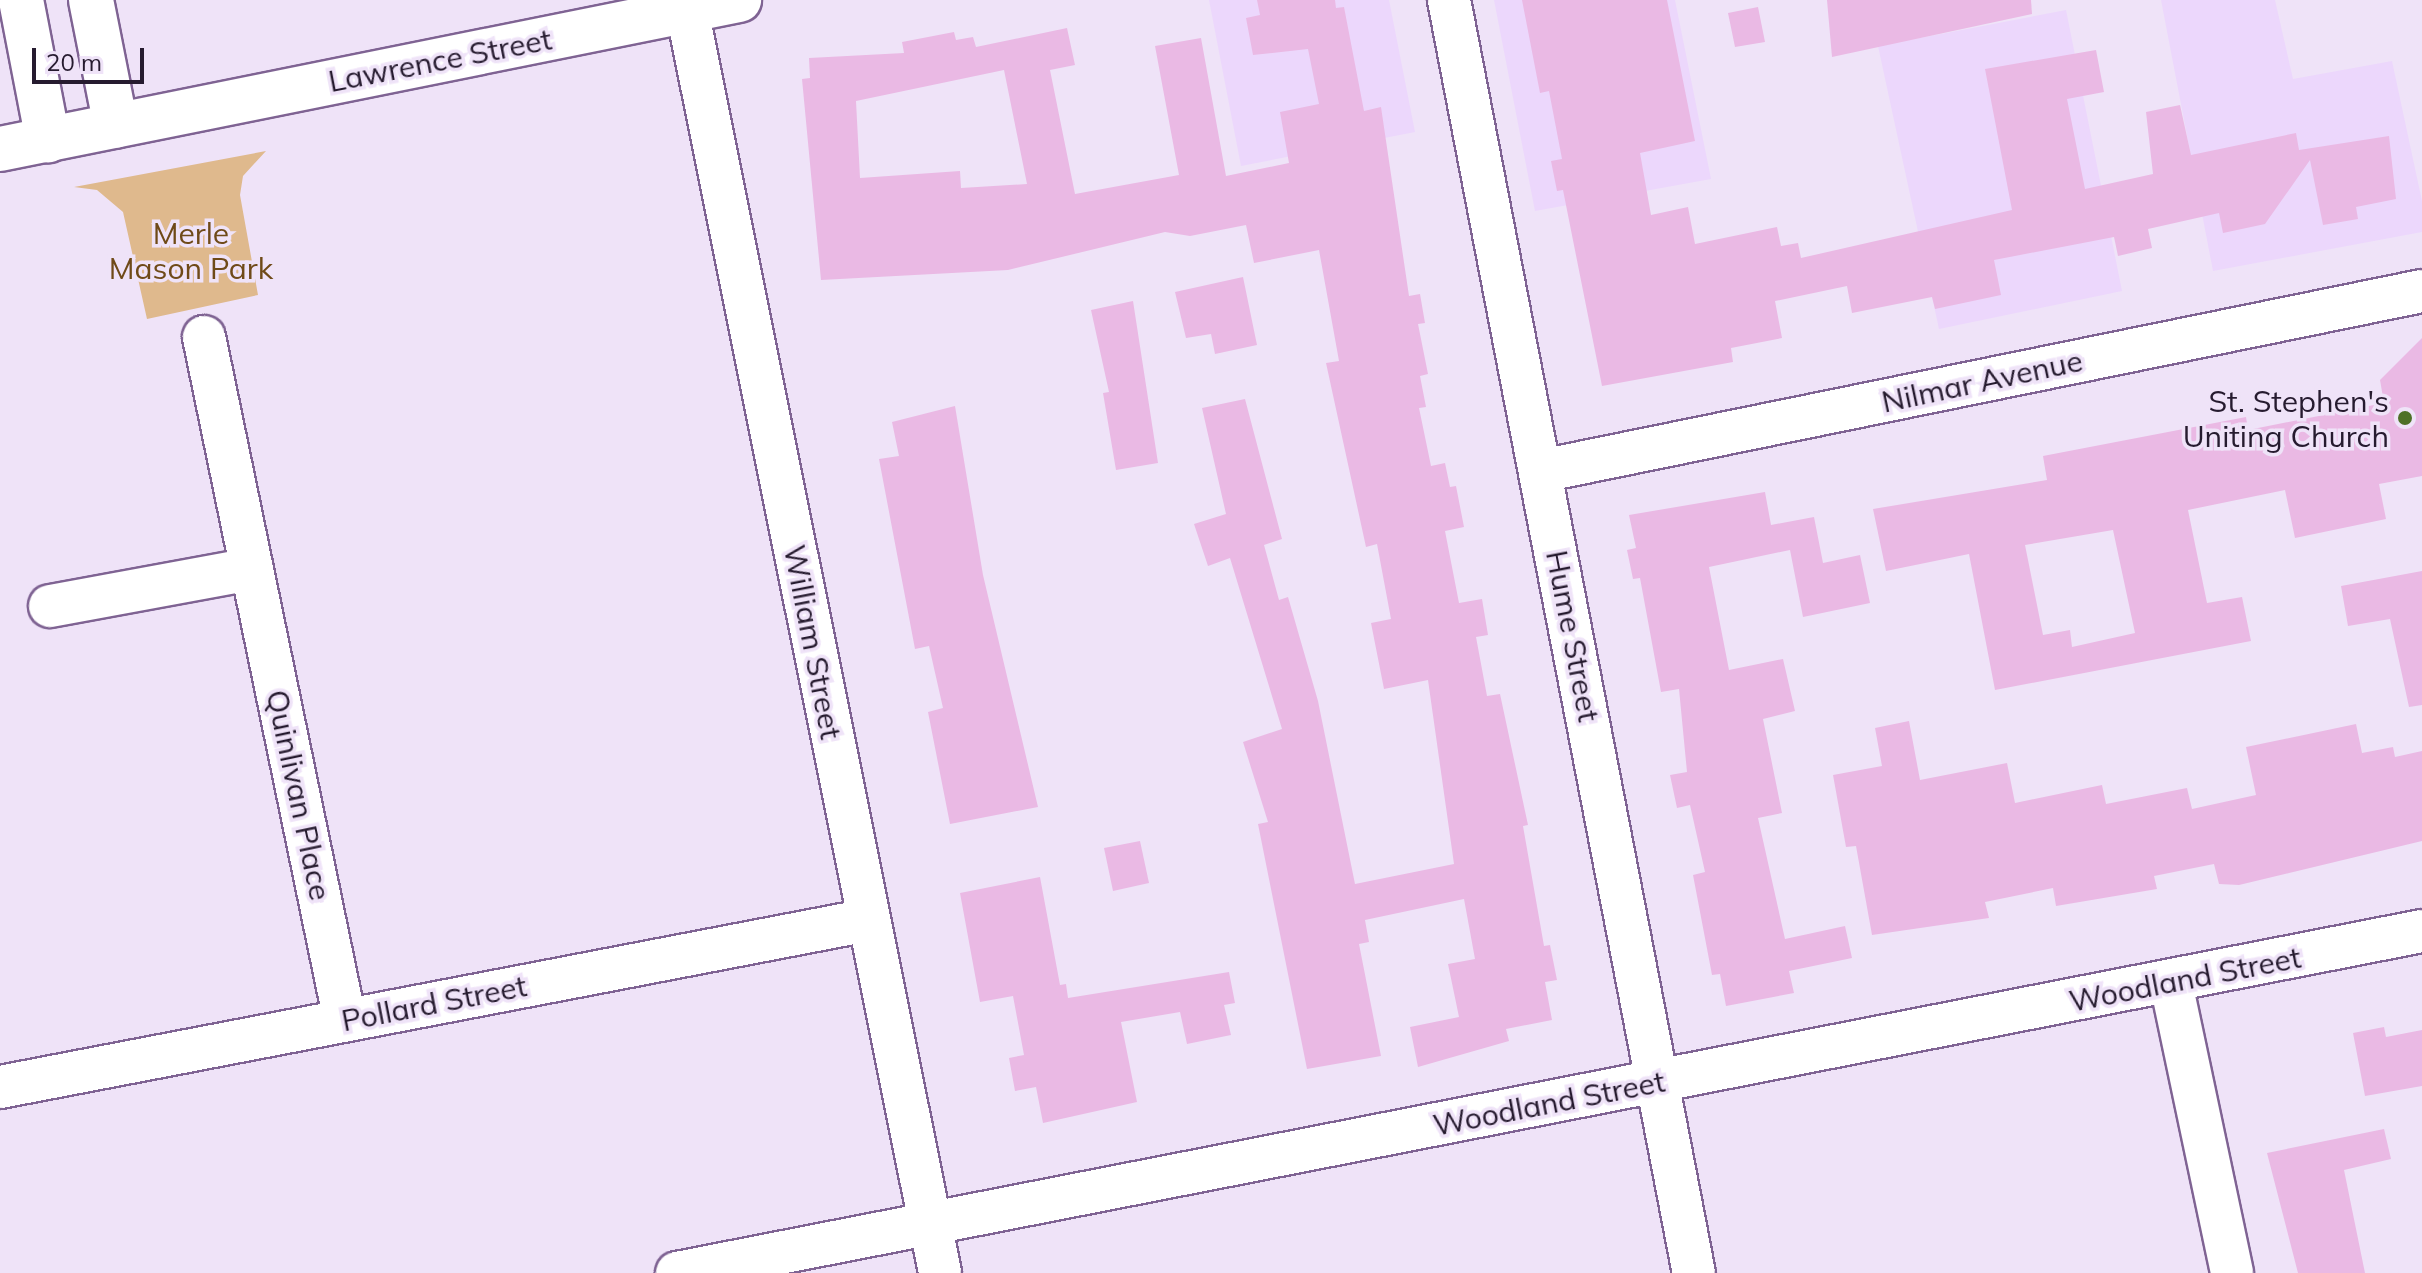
<!DOCTYPE html>
<html>
<head>
<meta charset="utf-8">
<style>
	body { margin:0 }
	#map { position:relative; width:2422px; height:1273px; overflow:hidden; background:#efe3f8; font-family:Mulish,sans-serif }
	div>[style] { position:absolute }
	.built>* { inset:0; background:#ecd7fc }
	.green>* { inset:0; background:#dfb98d }
	.building>* { inset:0; background:#eab9e4 }
	.roads { filter:drop-shadow(2px 0 #7f6393) drop-shadow(-2px 0 #7f6393) drop-shadow(0 2px #7f6393) drop-shadow(0 -2px #7f6393) }
	.minor>* { height:42px; margin:-21px; padding:0 21px; transform-origin:21px; border-radius:21px; background:#fff }
	.tertiary>* { height:44px; margin:-22px; padding:0 22px; transform-origin:22px; border-radius:22px; background:#fff }
	.secondary>* { height:44px; margin:-22px; padding:0 22px; transform-origin:22px; border-radius:22px; background:#fff }
	.dots>* { width:22px; height:22px; translate:-50% -50%; box-sizing:border-box; border:4px solid #efe3f8; border-radius:50% }
	span { translate:-50% -50%; white-space:nowrap; text-align:center; line-height:1.15; -webkit-text-stroke:7px #efe3f8; paint-order:stroke }
	.street-label { font-size:30px; color:#261b2f }
	.park-label { font-size:30px; color:#6f4a18 }
	.poi-label { font-size:30px; color:#261b2f }
	.right { translate:-100% -50%; text-align:right }
	.scale { position:absolute; left:32px; top:48px; width:112px; height:36px; box-sizing:border-box; border:4px solid #261b2f; border-top:0; padding-left:10px; font-size:24px; line-height:28px; white-space:nowrap; color:#261b2f; -webkit-text-stroke:6px #efe3f8; paint-order:stroke }
</style>
</head>
<body>
<div id="map">
	<div class="built">
		<i style="clip-path:polygon(1209px 0,1389px 0,1415px 132px,1241px 166px)"></i>
		<i style="clip-path:polygon(1494px 0,1675px 0,1711px 179px,1535px 211px)"></i>
		<i style="clip-path:polygon(2161px 0,2275px 0,2293px 79px,2392px 61px,2422px 201px,2422px 232px,2213px 271px)"></i>
		<i style="clip-path:polygon(2066px 10px,2122px 291px,1939px 329px,1878px 46px)"></i>
	</div>
	<div class="green">
		<i style="clip-path:polygon(266px 151px,243px 176px,240px 195px,258px 295px,147px 319px,123px 212px,97px 190px,74px 187px)"></i>
	</div>
	<div class="building">
		<i style="clip-path:polygon(evenodd,1257px 0,1335px 0,1336px 8px,1344px 7px,1364px 111px,1381px 107px,1409px 296px,1420px 294px,1425px 323px,1418px 324px,1428px 374px,1420px 376px,1426px 407px,1419px 408px,1431px 466px,1445px 463px,1450px 487px,1456px 486px,1464px 527px,1445px 531px,1459px 603px,1482px 599px,1488px 635px,1476px 637px,1487px 696px,1500px 694px,1528px 825px,1523px 826px,1544px 946px,1550px 945px,1557px 980px,1545px 982px,1552px 1020px,1506px 1029px,1509px 1041px,1418px 1067px,1410px 1027px,1459px 1017px,1448px 964px,1475px 959px,1464px 899px,1365px 920px,1369px 942px,1359px 944px,1381px 1056px,1307px 1069px,1258px 824px,1268px 822px,1243px 742px,1282px 729px,1230px 558px,1208px 566px,1194px 524px,1226px 514px,1202px 408px,1245px 399px,1282px 539px,1264px 545px,1279px 600px,1288px 597px,1318px 701px,1355px 884px,1454px 864px,1428px 680px,1384px 689px,1371px 623px,1391px 619px,1377px 544px,1366px 547px,1326px 363px,1339px 361px,1319px 250px,1254px 263px,1246px 225px,1190px 236px,1165px 232px,1008px 270px,821px 280px,802px 79px,810px 78px,809px 58px,904px 53px,902px 42px,954px 32px,956px 40px,973px 37px,976px 47px,1067px 28px,1075px 65px,1050px 70px,1075px 194px,1179px 175px,1155px 46px,1201px 38px,1226px 176px,1289px 163px,1280px 112px,1319px 104px,1308px 49px,1253px 55px,1246px 18px,1260px 15px,1257px 0,1004px 70px,1027px 184px,961px 188px,960px 171px,860px 178px,856px 101px,1004px 70px)"></i>
		<i style="clip-path:polygon(1522px 0,1667px 0,1695px 141px,1640px 153px,1651px 215px,1688px 207px,1695px 244px,1777px 227px,1781px 246px,1798px 243px,1801px 258px,2012px 210px,1985px 69px,2096px 50px,2104px 92px,2067px 99px,2085px 189px,2153px 174px,2146px 112px,2180px 105px,2191px 155px,2296px 133px,2299px 150px,2389px 136px,2396px 199px,2356px 207px,2358px 219px,2323px 225px,2310px 160px,2265px 224px,2223px 233px,2219px 213px,2148px 229px,2152px 248px,2118px 256px,2114px 237px,1994px 260px,2001px 295px,1935px 309px,1932px 297px,1852px 313px,1847px 286px,1775px 301px,1782px 338px,1731px 348px,1733px 362px,1602px 386px,1563px 190px,1557px 191px,1551px 161px,1562px 159px,1549px 91px,1540px 93px)"></i>
		<i style="clip-path:polygon(1827px 0,2031px 0,2032px 14px,1832px 57px)"></i>
		<i style="clip-path:polygon(1758px 7px,1765px 42px,1735px 47px,1728px 13px)"></i>
		<i style="clip-path:polygon(1243px 277px,1257px 345px,1215px 354px,1211px 334px,1186px 338px,1175px 292px)"></i>
		<i style="clip-path:polygon(1133px 301px,1158px 463px,1116px 470px,1103px 393px,1109px 392px,1091px 310px)"></i>
		<i style="clip-path:polygon(evenodd,2422px 338px,2422px 476px,2379px 484px,2386px 519px,2295px 538px,2285px 490px,2188px 510px,2207px 603px,2242px 597px,2251px 641px,1995px 690px,1969px 554px,1886px 571px,1873px 509px,2047px 480px,2043px 456px,2246px 417px,2248px 430px,2384px 403px,2380px 380px,2422px 338px,2113px 530px,2135px 633px,2072px 647px,2070px 630px,2043px 635px,2025px 545px,2113px 530px)"></i>
		<i style="clip-path:polygon(955px 406px,983px 575px,1038px 807px,950px 824px,928px 712px,943px 708px,929px 646px,915px 649px,879px 459px,899px 456px,892px 422px)"></i>
		<i style="clip-path:polygon(1765px 492px,1771px 525px,1814px 517px,1823px 563px,1860px 555px,1870px 603px,1803px 617px,1790px 550px,1709px 567px,1729px 670px,1783px 659px,1795px 711px,1763px 719px,1782px 813px,1758px 818px,1785px 939px,1845px 926px,1852px 958px,1789px 971px,1794px 993px,1726px 1006px,1720px 974px,1712px 975px,1693px 875px,1705px 872px,1690px 805px,1677px 808px,1670px 775px,1687px 772px,1679px 689px,1661px 692px,1640px 578px,1633px 579px,1627px 550px,1636px 548px,1629px 515px)"></i>
		<i style="clip-path:polygon(2422px 571px,2422px 705px,2409px 707px,2390px 619px,2348px 626px,2341px 586px)"></i>
		<i style="clip-path:polygon(1909px 721px,1920px 780px,2007px 763px,2015px 803px,2102px 785px,2106px 804px,2187px 788px,2192px 809px,2256px 795px,2246px 747px,2356px 724px,2362px 753px,2393px 747px,2395px 757px,2422px 751px,2422px 841px,2239px 885px,2219px 884px,2214px 864px,2154px 876px,2157px 889px,2056px 906px,2053px 888px,1985px 902px,1989px 918px,1872px 935px,1856px 846px,1846px 847px,1833px 775px,1882px 766px,1875px 728px)"></i>
		<i style="clip-path:polygon(1140px 841px,1149px 883px,1113px 891px,1104px 848px)"></i>
		<i style="clip-path:polygon(1040px 877px,1060px 985px,1066px 984px,1068px 998px,1229px 972px,1235px 1003px,1224px 1005px,1231px 1035px,1187px 1044px,1180px 1012px,1121px 1022px,1137px 1102px,1043px 1123px,1036px 1087px,1015px 1091px,1009px 1058px,1024px 1055px,1013px 996px,980px 1002px,960px 893px)"></i>
		<i style="clip-path:polygon(2384px 1027px,2386px 1037px,2422px 1030px,2422px 1086px,2365px 1096px,2353px 1033px)"></i>
		<i style="clip-path:polygon(2384px 1129px,2391px 1159px,2344px 1170px,2365px 1273px,2298px 1273px,2267px 1153px)"></i>
	</div>
	<div class="roads">
		<div class="minor">
			<i style="left:1449px;top:0;width:1296px;rotate:79.11deg"></i>
			<i style="left:687px;top:10px;width:1288px;rotate:78.67deg"></i>
			<i style="left:204px;top:337px;width:698px;rotate:78.35deg"></i>
			<i style="left:1541px;top:471px;width:899px;rotate:-11.55deg"></i>
			<i style="left:50px;top:606px;width:205px;rotate:-10.4deg"></i>
			<i style="left:2171px;top:983px;width:296px;rotate:78.1deg"></i>
			<i style="left:0;top:1087px;width:884px;rotate:-10.89deg"></i>
			<i style="left:677px;top:1273px;width:1778px;rotate:-11.09deg"></i>
		</div>
		<div class="tertiary">
			<i style="left:21px;top:0;width:143px;rotate:79.1deg"></i>
			<i style="left:91px;top:0;width:128px;rotate:78.8deg"></i>
		</div>
		<div class="secondary">
			<i style="left:0;top:149px;width:754px;rotate:-11.4deg"></i>
		</div>
	</div>
	<div class="dots">
		<i style="left:2405px;top:418px;background:#4e7027"></i>
	</div>
	<div class="street-label">
		<span style="left:440px;top:60px;rotate:-11deg">Lawrence Street</span>
		<span style="left:1982px;top:381px;rotate:-12deg">Nilmar Avenue</span>
		<span style="left:1573px;top:636px;rotate:79deg">Hume Street</span>
		<span style="left:813px;top:642px;rotate:79deg">William Street</span>
		<span style="left:299px;top:795px;rotate:78deg">Quinlivan Place</span>
		<span style="left:2185px;top:979px;rotate:-11deg">Woodland Street</span>
		<span style="left:434px;top:1003px;rotate:-11deg">Pollard Street</span>
		<span style="left:1549px;top:1103px;rotate:-11deg">Woodland Street</span>
	</div>
	<div class="park-label">
		<span style="left:191px;top:250px">Merle<br>Mason Park</span>
	</div>
	<div class="poi-label">
		<span class="right" style="left:2389px;top:418px">St. Stephen's<br>Uniting Church</span>
	</div>
	<div class="scale">20 m</div>
</div>
</body>
</html>
